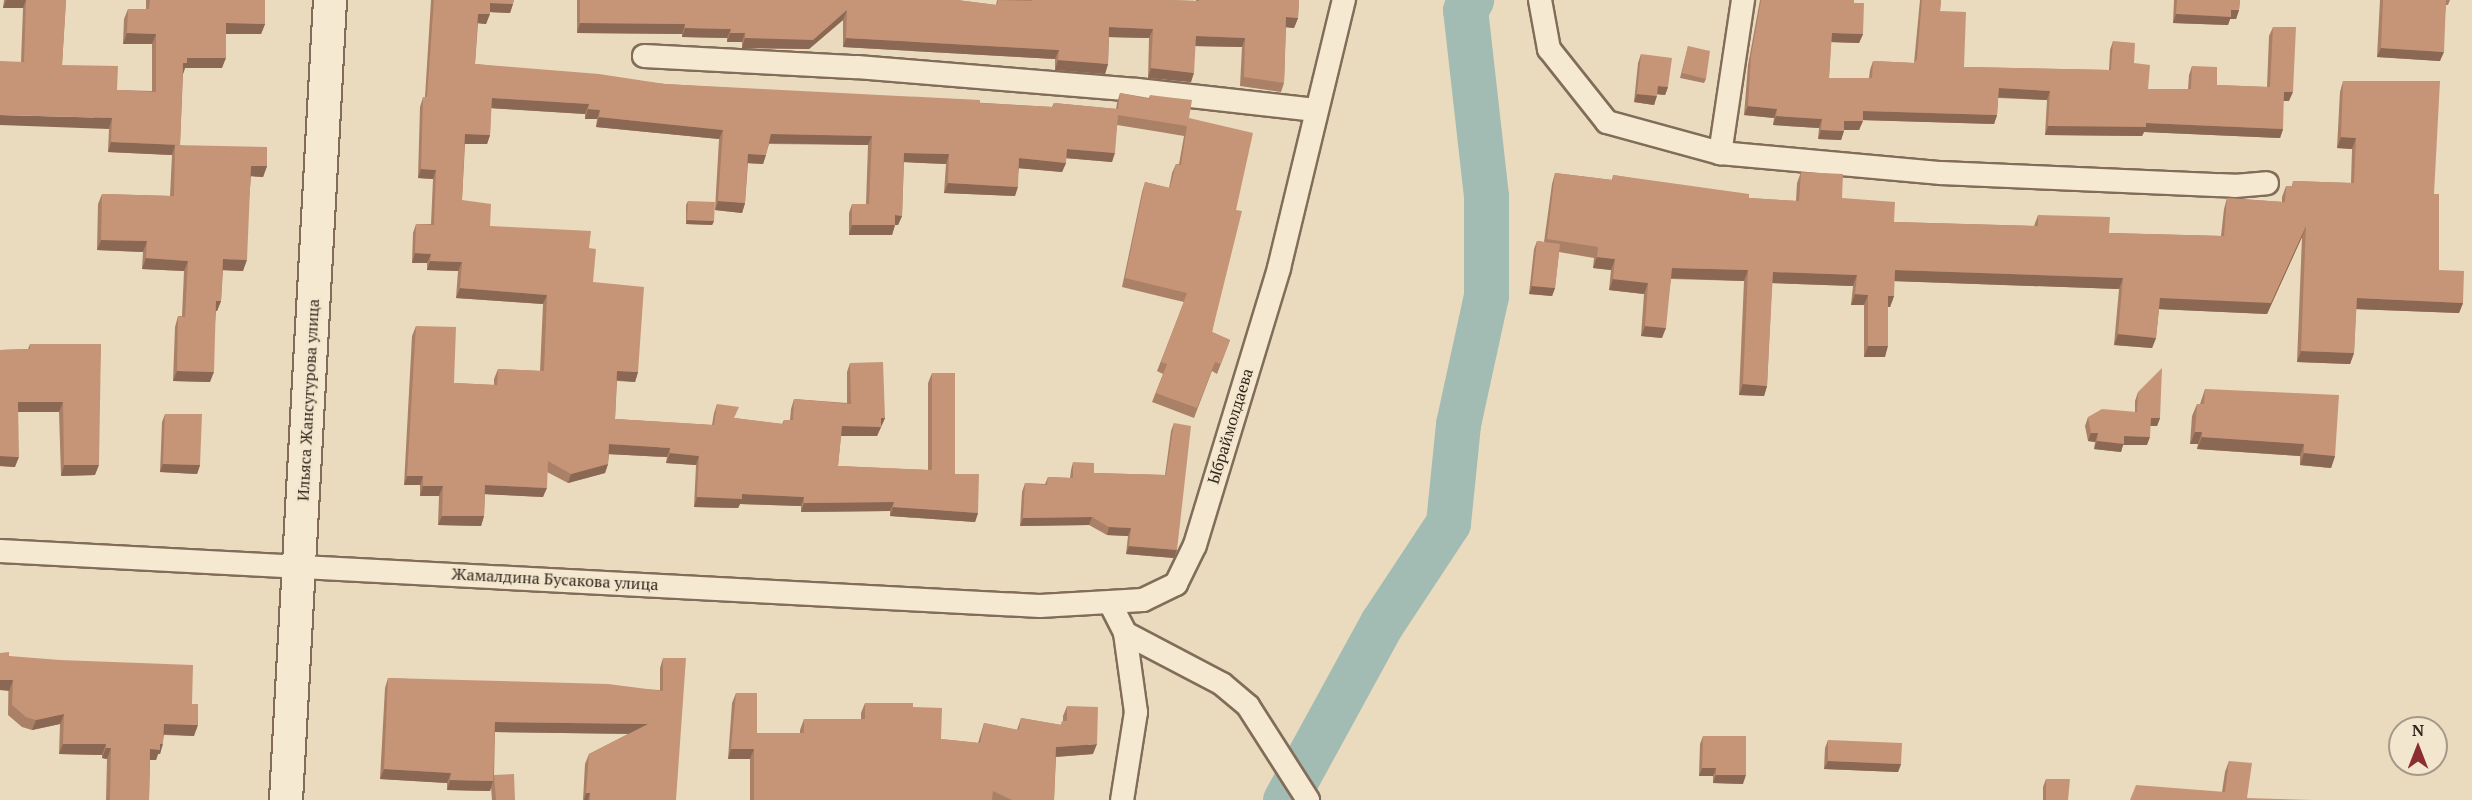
<!DOCTYPE html>
<html>
<head>
<meta charset="utf-8">
<style>
	body { margin:0 }
	#map { position:relative; width:2472px; height:800px; overflow:hidden; background:#eadbbf; font-family:"PT Serif",serif }
	div>[style] { position:absolute }
	.river>* { height:45px; margin:-22.5px; padding:0 22.5px; transform-origin:22.5px; border-radius:22.5px; background:#a2bcb3 }
	.roads { filter:drop-shadow(2px 0 #816d59) drop-shadow(-2px 0 #816d59) drop-shadow(0 2px #816d59) drop-shadow(0 -2px #816d59) }
	.street>* { height:22px; margin:-11px; padding:0 11px; transform-origin:11px; border-radius:11px; background:#f6e9d1 }
	.secondary>* { height:32px; margin:-16px; padding:0 16px; transform-origin:16px; border-radius:16px; background:#f6e9d1 }
	.wall>* { inset:0; background:#aa8066 }
	.shaded-wall>* { inset:0; background:#8b6853 }
	.building>* { inset:0; background:#c69577 }
	span { translate:-50% -50%; white-space:nowrap; text-align:center; line-height:1.15; -webkit-text-stroke:4.5px #f2e6ce; paint-order:stroke }
	.street-label { font-size:16px; color:#32261c }
	.north { position:absolute; left:2388px; top:716px; width:60px; height:60px; box-sizing:border-box; background:#f2e6ce; border:2px solid #a59987; border-radius:50%; rotate:0deg; font-size:16px; font-weight:700; line-height:24px; text-align:center; color:#32261c }
	.north::after { content:''; display:block; margin:auto; width:21px; height:27px; background:#8c2d32; clip-path:polygon(50% 0,100% 100%,50% 72%,0 100%) }
</style>
</head>
<body>
<div id="map">
	<div class="river">
		<i style="left:1285px;top:800px;width:202px;rotate:-61.3deg"></i>
		<i style="left:1382px;top:623px;width:120px;rotate:-56.6deg"></i>
		<i style="left:1448px;top:523px;width:100px;rotate:-84.2deg"></i>
		<i style="left:1458px;top:424px;width:131px;rotate:-77.7deg"></i>
		<i style="left:1486px;top:296px;width:100px;rotate:-90deg"></i>
		<i style="left:1486px;top:196px;width:187px;rotate:-96.4deg"></i>
		<i style="left:1465px;top:10px;width:12px;rotate:-59deg"></i>
	</div>
	<div class="roads">
		<div class="street">
			<i style="left:1540px;top:0;width:50px;rotate:79.6deg"></i>
			<i style="left:1549px;top:49px;width:93px;rotate:51.5deg"></i>
			<i style="left:1607px;top:122px;width:117px;rotate:15.3deg"></i>
			<i style="left:1743px;top:0;width:155px;rotate:98.5deg"></i>
			<i style="left:1720px;top:153px;width:222px;rotate:5.2deg"></i>
			<i style="left:1941px;top:173px;width:294px;rotate:2.5deg"></i>
			<i style="left:2235px;top:186px;width:32px;rotate:-5deg"></i>
			<i style="left:644px;top:56px;width:213px;rotate:3deg"></i>
			<i style="left:857px;top:67px;width:281px;rotate:4.7deg"></i>
			<i style="left:1137px;top:90px;width:180px;rotate:6.4deg"></i>
			<i style="left:0;top:551px;width:1041px;rotate:3.03deg"></i>
			<i style="left:1040px;top:606px;width:103px;rotate:-3.3deg"></i>
			<i style="left:1143px;top:600px;width:37px;rotate:-26deg"></i>
			<i style="left:1176px;top:584px;width:43px;rotate:-64deg"></i>
			<i style="left:1195px;top:545px;width:289px;rotate:-73.1deg"></i>
			<i style="left:1279px;top:268px;width:276px;rotate:-76.4deg"></i>
			<i style="left:1110px;top:603px;width:34px;rotate:63deg"></i>
			<i style="left:1125px;top:633px;width:80px;rotate:82.1deg"></i>
			<i style="left:1136px;top:712px;width:89px;rotate:99deg"></i>
			<i style="left:1125px;top:633px;width:110px;rotate:27.7deg"></i>
			<i style="left:1222px;top:684px;width:34px;rotate:40deg"></i>
			<i style="left:1248px;top:706px;width:112px;rotate:57.4deg"></i>
		</div>
		<div class="secondary">
			<i style="left:286px;top:800px;width:801px;rotate:-86.85deg"></i>
		</div>
	</div>
	<div class="wall">
		<i style="clip-path:polygon(4px 0,66px 0,62px 65px,117px 90px,152px 91px,152px 44px,123px 44px,124px 19px,128px 9px,146px 9px,146px 0,265px 0,265px 24px,261px 34px,226px 34px,222px 68px,185px 68px,183px 74px,180px 145px,267px 166px,263px 177px,251px 176px,243px 271px,223px 270px,221px 301px,217px 311px,216px 311px,210px 382px,173px 381px,175px 327px,178px 316px,182px 316px,184px 271px,142px 269px,143px 252px,97px 250px,98px 204px,102px 194px,170px 196px,172px 155px,108px 152px,109px 129px,21px 62px,23px 8px,3px 8px)"></i>
		<i style="clip-path:polygon(431px 0,514px 0,510px 13px,490px 12px,486px 24px,478px 23px,475px 64px,665px 84px,1052px 107px,1054px 103px,1116px 109px,1117px 103px,1120px 93px,1149px 98px,1150px 95px,1189px 118px,1236px 210px,1212px 332px,1230px 340px,1217px 374px,1212px 371px,1194px 418px,1152px 402px,1163px 374px,1157px 371px,1184px 302px,1122px 287px,1142px 192px,1145px 182px,1169px 188px,1172px 173px,1176px 164px,1179px 164px,1184px 136px,1117px 125px,1112px 162px,1066px 158px,1066px 163px,1062px 172px,1019px 168px,1015px 196px,944px 193px,946px 164px,904px 162px,902px 216px,898px 225px,895px 225px,892px 235px,849px 235px,849px 213px,852px 204px,866px 204px,868px 145px,769px 144px,763px 164px,748px 163px,745px 203px,742px 213px,715px 210px,719px 139px,596px 127px,597px 119px,585px 119px,585px 114px,491px 108px,490px 135px,487px 144px,465px 144px,462px 200px,490px 226px,589px 248px,593px 282px,638px 372px,635px 382px,617px 381px,615px 419px,712px 425px,714px 413px,717px 404px,734px 418px,782px 424px,784px 420px,790px 420px,791px 409px,794px 399px,847px 403px,847px 372px,850px 363px,885px 418px,877px 436px,841px 436px,838px 466px,928px 470px,928px 383px,932px 373px,955px 474px,978px 513px,975px 522px,890px 516px,890px 511px,801px 512px,801px 506px,740px 504px,738px 508px,694px 507px,696px 465px,666px 463px,667px 457px,609px 454px,608px 464px,605px 473px,568px 483px,547px 472px,543px 497px,485px 494px,484px 516px,481px 526px,438px 525px,439px 496px,420px 496px,420px 485px,404px 485px,412px 336px,416px 326px,454px 383px,494px 385px,494px 379px,498px 369px,540px 371px,543px 304px,456px 298px,458px 271px,427px 270px,427px 263px,412px 263px,413px 233px,416px 224px,431px 224px,433px 179px,418px 178px,420px 107px,423px 97px,425px 97px)"></i>
		<i style="clip-path:polygon(577px 0,957px 0,996px 5px,997px 0,1163px 0,1196px 1px,1196px 0,1299px 0,1298px 18px,1294px 28px,1286px 27px,1284px 83px,1281px 92px,1240px 86px,1242px 47px,1195px 46px,1191px 82px,1148px 78px,1149px 38px,1109px 37px,1108px 64px,1105px 74px,1055px 70px,1055px 59px,843px 47px,843px 20px,809px 49px,742px 48px,742px 42px,727px 42px,727px 38px,682px 37px,682px 34px,577px 33px)"></i>
		<i style="clip-path:polygon(1760px 0,1854px 0,1854px 3px,1863px 34px,1859px 43px,1831px 42px,1829px 78px,1869px 78px,1870px 70px,1873px 61px,1914px 63px,1920px 0,1941px 0,1940px 11px,1964px 67px,2109px 70px,2110px 50px,2113px 41px,2134px 63px,2148px 89px,2188px 89px,2189px 75px,2192px 66px,2217px 85px,2267px 87px,2269px 36px,2273px 27px,2289px 101px,2283px 101px,2283px 129px,2280px 138px,2144px 132px,2142px 136px,2045px 135px,2047px 100px,1998px 98px,1997px 115px,1994px 124px,1863px 120px,1859px 130px,1844px 130px,1841px 140px,1818px 139px,1819px 128px,1773px 125px,1774px 118px,1744px 115px,1748px 65px)"></i>
		<i style="clip-path:polygon(2174px 0,2240px 0,2239px 10px,2236px 19px,2230px 19px,2228px 25px,2173px 23px)"></i>
		<i style="clip-path:polygon(2380px 0,2450px 0,2448px 5px,2446px 5px,2440px 61px,2377px 57px)"></i>
		<i style="clip-path:polygon(1688px 46px,1706px 79px,1704px 83px,1680px 78px)"></i>
		<i style="clip-path:polygon(1641px 54px,1668px 87px,1665px 95px,1657px 94px,1654px 105px,1634px 102px,1638px 63px)"></i>
		<i style="clip-path:polygon(2343px 81px,2434px 194px,2439px 270px,2463px 303px,2459px 313px,2356px 309px,2354px 353px,2350px 364px,2297px 362px,2302px 237px,2267px 314px,2159px 309px,2156px 338px,2152px 348px,2114px 345px,2119px 289px,1894px 281px,1894px 296px,1890px 307px,1888px 307px,1885px 357px,1864px 357px,1864px 305px,1851px 305px,1853px 286px,1772px 283px,1767px 386px,1764px 396px,1739px 395px,1744px 281px,1671px 279px,1662px 338px,1641px 336px,1644px 294px,1609px 290px,1611px 270px,1593px 268px,1594px 258px,1559px 252px,1555px 288px,1552px 296px,1529px 294px,1534px 249px,1537px 241px,1544px 242px,1552px 184px,1555px 173px,1612px 180px,1613px 175px,1749px 198px,1796px 201px,1797px 183px,1801px 172px,1842px 198px,1894px 222px,2034px 226px,2038px 215px,2109px 233px,2221px 236px,2224px 209px,2227px 198px,2282px 202px,2282px 197px,2286px 186px,2292px 186px,2293px 181px,2351px 183px,2352px 149px,2337px 148px,2340px 92px)"></i>
		<i style="clip-path:polygon(688px 201px,714px 221px,712px 225px,686px 224px,686px 205px)"></i>
		<i style="clip-path:polygon(30px 344px,101px 344px,95px 475px,61px 476px,59px 412px,18px 412px,15px 467px,0 466px,0 350px,28px 349px)"></i>
		<i style="clip-path:polygon(2205px 389px,2335px 456px,2331px 468px,2300px 465px,2300px 456px,2197px 449px,2198px 444px,2190px 444px,2192px 416px,2197px 404px,2200px 404px)"></i>
		<i style="clip-path:polygon(2138px 392px,2160px 418px,2157px 426px,2150px 426px,2147px 445px,2123px 445px,2121px 452px,2094px 449px,2095px 442px,2088px 441px,2085px 426px,2088px 417px,2135px 412px,2135px 401px)"></i>
		<i style="clip-path:polygon(165px 414px,200px 465px,197px 474px,160px 472px,162px 422px)"></i>
		<i style="clip-path:polygon(1174px 423px,1177px 550px,1174px 558px,1126px 554px,1128px 536px,1107px 535px,1089px 525px,1020px 526px,1022px 492px,1025px 483px,1045px 484px,1048px 477px,1070px 478px,1071px 470px,1073px 462px,1094px 473px,1165px 475px,1171px 431px)"></i>
		<i style="clip-path:polygon(9px 656px,192px 704px,194px 736px,164px 735px,160px 754px,158px 754px,156px 760px,150px 760px,149px 800px,106px 800px,107px 759px,102px 758px,102px 755px,59px 754px,60px 724px,32px 730px,22px 727px,8px 715px)"></i>
		<i style="clip-path:polygon(663px 658px,676px 800px,583px 800px,585px 764px,589px 754px,628px 734px,495px 732px,494px 777px,494px 775px,515px 800px,492px 800px,491px 787px,490px 791px,447px 790px,447px 783px,380px 779px,385px 688px,388px 678px,660px 690px,660px 668px)"></i>
		<i style="clip-path:polygon(736px 693px,757px 733px,800px 733px,800px 730px,804px 719px,861px 719px,861px 713px,865px 703px,913px 707px,941px 739px,978px 743px,984px 723px,1017px 730px,1021px 718px,1061px 725px,1062px 721px,1063px 721px,1063px 716px,1067px 706px,1093px 754px,1056px 757px,1054px 800px,750px 800px,750px 759px,728px 759px,732px 703px)"></i>
		<i style="clip-path:polygon(1703px 736px,1743px 784px,1713px 783px,1713px 776px,1699px 776px,1700px 744px)"></i>
		<i style="clip-path:polygon(1828px 740px,1901px 764px,1898px 772px,1824px 769px,1825px 748px)"></i>
		<i style="clip-path:polygon(2229px 761px,2247px 798px,2222px 792px,2225px 772px)"></i>
		<i style="clip-path:polygon(2046px 779px,2068px 800px,2043px 800px,2043px 787px)"></i>
	</div>
	<div class="shaded-wall">
		<i style="clip-path:polygon(6px 0,26px 0,23px 8px,3px 8px)"></i>
		<i style="clip-path:polygon(490px 3px,513px 4px,510px 13px,487px 12px)"></i>
		<i style="clip-path:polygon(847px 10px,843px 20px,809px 49px,742px 48px,745px 38px)"></i>
		<i style="clip-path:polygon(2231px 10px,2239px 10px,2236px 19px,2230px 19px,2228px 25px,2173px 23px,2176px 14px)"></i>
		<i style="clip-path:polygon(478px 14px,490px 14px,486px 24px,475px 23px)"></i>
		<i style="clip-path:polygon(1286px 17px,1298px 18px,1294px 28px,1283px 27px)"></i>
		<i style="clip-path:polygon(226px 23px,265px 24px,261px 34px,222px 34px)"></i>
		<i style="clip-path:polygon(580px 23px,685px 24px,682px 34px,577px 33px)"></i>
		<i style="clip-path:polygon(1109px 27px,1153px 29px,1149px 38px,1106px 37px)"></i>
		<i style="clip-path:polygon(685px 28px,731px 29px,727px 38px,682px 37px)"></i>
		<i style="clip-path:polygon(127px 33px,156px 34px,152px 44px,123px 44px)"></i>
		<i style="clip-path:polygon(730px 33px,745px 33px,742px 42px,727px 42px)"></i>
		<i style="clip-path:polygon(1832px 33px,1863px 34px,1859px 43px,1829px 42px)"></i>
		<i style="clip-path:polygon(1196px 36px,1245px 38px,1242px 47px,1192px 46px)"></i>
		<i style="clip-path:polygon(846px 38px,1059px 50px,1055px 59px,843px 47px)"></i>
		<i style="clip-path:polygon(2381px 48px,2444px 52px,2440px 61px,2377px 57px)"></i>
		<i style="clip-path:polygon(187px 58px,226px 58px,222px 68px,185px 68px,183px 74px,183px 63px)"></i>
		<i style="clip-path:polygon(1058px 60px,1108px 64px,1105px 74px,1055px 70px)"></i>
		<i style="clip-path:polygon(1151px 68px,1194px 73px,1191px 82px,1148px 78px)"></i>
		<i style="clip-path:polygon(1658px 86px,1668px 87px,1665px 95px,1655px 94px)"></i>
		<i style="clip-path:polygon(1999px 88px,2050px 91px,2047px 100px,1995px 97px)"></i>
		<i style="clip-path:polygon(2284px 92px,2293px 92px,2289px 101px,2280px 101px)"></i>
		<i style="clip-path:polygon(1637px 94px,1657px 96px,1654px 105px,1634px 102px)"></i>
		<i style="clip-path:polygon(492px 98px,589px 104px,585px 114px,488px 108px)"></i>
		<i style="clip-path:polygon(1748px 106px,1777px 109px,1774px 118px,1744px 115px)"></i>
		<i style="clip-path:polygon(588px 109px,600px 110px,597px 119px,585px 119px)"></i>
		<i style="clip-path:polygon(1863px 111px,1997px 115px,1994px 124px,1860px 120px)"></i>
		<i style="clip-path:polygon(0 115px,112px 118px,109px 129px,0 125px)"></i>
		<i style="clip-path:polygon(1776px 116px,1822px 119px,1819px 128px,1773px 125px)"></i>
		<i style="clip-path:polygon(599px 117px,723px 130px,719px 139px,596px 127px)"></i>
		<i style="clip-path:polygon(1844px 121px,1863px 121px,1859px 130px,1841px 130px)"></i>
		<i style="clip-path:polygon(2146px 123px,2283px 129px,2280px 138px,2144px 132px,2142px 136px,2045px 135px,2048px 126px)"></i>
		<i style="clip-path:polygon(1821px 130px,1844px 131px,1841px 140px,1818px 139px)"></i>
		<i style="clip-path:polygon(465px 134px,490px 135px,487px 144px,462px 144px)"></i>
		<i style="clip-path:polygon(771px 134px,872px 136px,868px 145px,767px 143px)"></i>
		<i style="clip-path:polygon(2341px 137px,2356px 138px,2352px 149px,2337px 148px)"></i>
		<i style="clip-path:polygon(111px 142px,180px 145px,175px 145px,172px 155px,108px 152px)"></i>
		<i style="clip-path:polygon(1067px 149px,1115px 153px,1112px 162px,1064px 158px)"></i>
		<i style="clip-path:polygon(904px 153px,949px 154px,946px 164px,901px 162px)"></i>
		<i style="clip-path:polygon(748px 154px,766px 155px,763px 164px,745px 163px)"></i>
		<i style="clip-path:polygon(1019px 158px,1066px 163px,1062px 172px,1016px 168px)"></i>
		<i style="clip-path:polygon(251px 166px,267px 166px,263px 177px,248px 176px)"></i>
		<i style="clip-path:polygon(421px 169px,436px 170px,433px 179px,418px 178px)"></i>
		<i style="clip-path:polygon(948px 183px,1018px 187px,1015px 196px,944px 193px)"></i>
		<i style="clip-path:polygon(718px 201px,745px 203px,742px 213px,715px 210px)"></i>
		<i style="clip-path:polygon(895px 215px,902px 216px,898px 225px,892px 225px)"></i>
		<i style="clip-path:polygon(687px 220px,714px 221px,712px 225px,686px 224px)"></i>
		<i style="clip-path:polygon(852px 225px,895px 225px,892px 235px,849px 235px)"></i>
		<i style="clip-path:polygon(2306px 226px,2302px 237px,2267px 314px,2156px 309px,2160px 298px)"></i>
		<i style="clip-path:polygon(101px 240px,147px 241px,143px 252px,97px 250px)"></i>
		<i style="clip-path:polygon(415px 253px,431px 254px,427px 263px,412px 263px)"></i>
		<i style="clip-path:polygon(1597px 257px,1615px 259px,1611px 270px,1593px 268px)"></i>
		<i style="clip-path:polygon(146px 258px,188px 261px,184px 271px,142px 269px)"></i>
		<i style="clip-path:polygon(223px 259px,247px 260px,243px 271px,219px 270px)"></i>
		<i style="clip-path:polygon(430px 261px,462px 262px,458px 271px,427px 270px)"></i>
		<i style="clip-path:polygon(1672px 268px,1748px 270px,1744px 281px,1668px 278px)"></i>
		<i style="clip-path:polygon(1895px 270px,2123px 278px,2119px 289px,1891px 281px)"></i>
		<i style="clip-path:polygon(1773px 272px,1857px 275px,1853px 286px,1769px 283px)"></i>
		<i style="clip-path:polygon(1613px 279px,1648px 283px,1644px 294px,1609px 290px)"></i>
		<i style="clip-path:polygon(1532px 286px,1555px 288px,1552px 296px,1529px 294px)"></i>
		<i style="clip-path:polygon(460px 288px,547px 295px,543px 304px,456px 298px)"></i>
		<i style="clip-path:polygon(1855px 294px,1868px 295px,1864px 305px,1851px 305px)"></i>
		<i style="clip-path:polygon(1888px 296px,1894px 296px,1890px 307px,1885px 307px)"></i>
		<i style="clip-path:polygon(2357px 298px,2463px 303px,2459px 313px,2353px 309px)"></i>
		<i style="clip-path:polygon(216px 301px,221px 301px,217px 311px,212px 311px)"></i>
		<i style="clip-path:polygon(1645px 326px,1666px 328px,1662px 338px,1641px 336px)"></i>
		<i style="clip-path:polygon(2118px 334px,2156px 338px,2152px 348px,2114px 345px)"></i>
		<i style="clip-path:polygon(1868px 346px,1888px 346px,1885px 357px,1864px 357px)"></i>
		<i style="clip-path:polygon(2301px 351px,2354px 353px,2350px 364px,2297px 362px)"></i>
		<i style="clip-path:polygon(177px 371px,214px 372px,210px 382px,173px 381px)"></i>
		<i style="clip-path:polygon(617px 371px,638px 372px,635px 382px,614px 380px)"></i>
		<i style="clip-path:polygon(1743px 384px,1767px 386px,1764px 396px,1739px 395px)"></i>
		<i style="clip-path:polygon(18px 402px,63px 402px,59px 412px,14px 412px)"></i>
		<i style="clip-path:polygon(881px 418px,885px 418px,877px 436px,838px 436px,842px 426px)"></i>
		<i style="clip-path:polygon(2151px 418px,2160px 418px,2157px 426px,2148px 426px)"></i>
		<i style="clip-path:polygon(2195px 432px,2202px 432px,2198px 444px,2190px 444px)"></i>
		<i style="clip-path:polygon(2091px 433px,2098px 433px,2095px 442px,2088px 441px)"></i>
		<i style="clip-path:polygon(2124px 436px,2150px 437px,2147px 445px,2123px 445px,2121px 452px,2094px 449px,2097px 441px)"></i>
		<i style="clip-path:polygon(2202px 437px,2304px 444px,2300px 456px,2197px 449px)"></i>
		<i style="clip-path:polygon(609px 444px,670px 448px,667px 457px,606px 454px)"></i>
		<i style="clip-path:polygon(670px 453px,699px 456px,696px 465px,666px 463px)"></i>
		<i style="clip-path:polygon(2304px 453px,2335px 456px,2331px 468px,2300px 465px)"></i>
		<i style="clip-path:polygon(0 456px,19px 457px,15px 467px,0 466px)"></i>
		<i style="clip-path:polygon(163px 464px,200px 465px,197px 474px,160px 472px)"></i>
		<i style="clip-path:polygon(608px 464px,605px 473px,568px 483px,571px 474px)"></i>
		<i style="clip-path:polygon(64px 465px,99px 465px,95px 475px,61px 476px)"></i>
		<i style="clip-path:polygon(407px 476px,423px 476px,420px 485px,404px 485px)"></i>
		<i style="clip-path:polygon(485px 485px,547px 488px,543px 497px,482px 494px)"></i>
		<i style="clip-path:polygon(423px 486px,443px 486px,439px 496px,420px 496px)"></i>
		<i style="clip-path:polygon(742px 494px,804px 497px,801px 506px,740px 504px,738px 508px,694px 507px,697px 497px)"></i>
		<i style="clip-path:polygon(894px 502px,890px 511px,801px 512px,804px 503px)"></i>
		<i style="clip-path:polygon(893px 507px,978px 513px,975px 522px,890px 516px)"></i>
		<i style="clip-path:polygon(442px 516px,484px 516px,481px 526px,438px 525px)"></i>
		<i style="clip-path:polygon(1092px 517px,1089px 525px,1020px 526px,1023px 518px)"></i>
		<i style="clip-path:polygon(1109px 527px,1131px 528px,1128px 536px,1107px 535px)"></i>
		<i style="clip-path:polygon(1129px 546px,1177px 550px,1174px 558px,1126px 554px)"></i>
		<i style="clip-path:polygon(0 680px,13px 680px,9px 691px,0 690px)"></i>
		<i style="clip-path:polygon(64px 714px,60px 724px,32px 730px,36px 720px)"></i>
		<i style="clip-path:polygon(495px 722px,648px 724px,644px 734px,491px 732px)"></i>
		<i style="clip-path:polygon(164px 724px,198px 725px,194px 736px,160px 734px)"></i>
		<i style="clip-path:polygon(63px 744px,106px 744px,102px 755px,59px 754px)"></i>
		<i style="clip-path:polygon(160px 744px,163px 744px,160px 754px,158px 754px,156px 760px,147px 760px,150px 749px)"></i>
		<i style="clip-path:polygon(1097px 744px,1093px 754px,1053px 757px,1056px 747px)"></i>
		<i style="clip-path:polygon(106px 748px,111px 748px,107px 759px,102px 758px)"></i>
		<i style="clip-path:polygon(731px 749px,754px 749px,750px 759px,728px 759px)"></i>
		<i style="clip-path:polygon(1828px 761px,1901px 764px,1898px 772px,1824px 769px)"></i>
		<i style="clip-path:polygon(1702px 768px,1716px 768px,1713px 776px,1699px 776px)"></i>
		<i style="clip-path:polygon(384px 769px,451px 773px,447px 783px,380px 779px)"></i>
		<i style="clip-path:polygon(1716px 775px,1746px 775px,1743px 784px,1713px 783px)"></i>
		<i style="clip-path:polygon(450px 780px,493px 781px,490px 791px,447px 790px)"></i>
		<i style="clip-path:polygon(586px 793px,590px 793px,588px 800px,584px 800px)"></i>
	</div>
	<div class="building">
		<i style="clip-path:polygon(26px 0,66px 0,62px 65px,118px 66px,117px 90px,156px 92px,156px 34px,127px 33px,128px 9px,149px 9px,150px 0,265px 0,265px 24px,226px 23px,226px 58px,187px 58px,187px 63px,183px 63px,180px 145px,111px 142px,112px 118px,0 115px,0 61px,24px 62px)"></i>
		<i style="clip-path:polygon(434px 0,514px 0,513px 4px,490px 3px,490px 14px,478px 14px,475px 64px,599px 74px,665px 84px,980px 100px,980px 103px,1053px 107px,1054px 103px,1118px 109px,1120px 93px,1150px 99px,1150px 95px,1192px 100px,1189px 118px,1253px 133px,1236px 210px,1242px 211px,1212px 332px,1230px 340px,1221px 364px,1215px 362px,1197px 408px,1156px 393px,1167px 364px,1161px 362px,1187px 293px,1125px 278px,1145px 182px,1170px 188px,1176px 164px,1181px 165px,1187px 126px,1118px 115px,1115px 153px,1067px 149px,1066px 163px,1019px 158px,1018px 187px,948px 183px,949px 154px,904px 153px,902px 216px,895px 215px,895px 225px,852px 225px,852px 204px,869px 204px,872px 136px,771px 134px,766px 155px,748px 154px,745px 203px,718px 201px,723px 130px,599px 117px,600px 110px,588px 109px,589px 104px,492px 98px,490px 135px,465px 134px,462px 200px,491px 204px,490px 226px,591px 231px,589px 248px,596px 249px,593px 282px,644px 287px,638px 372px,617px 371px,615px 419px,714px 425px,717px 404px,739px 407px,734px 418px,783px 424px,784px 420px,793px 420px,794px 399px,851px 404px,850px 363px,883px 362px,885px 418px,881px 418px,881px 427px,842px 426px,838px 466px,932px 470px,932px 373px,955px 373px,955px 474px,979px 474px,978px 513px,893px 507px,894px 502px,804px 503px,804px 497px,742px 494px,742px 499px,697px 497px,699px 456px,670px 453px,670px 448px,609px 444px,608px 464px,571px 474px,548px 461px,547px 488px,485px 485px,484px 516px,442px 516px,443px 486px,423px 486px,423px 476px,407px 476px,416px 326px,456px 327px,454px 383px,497px 385px,498px 369px,544px 371px,547px 295px,460px 288px,462px 262px,430px 261px,431px 254px,415px 253px,416px 224px,434px 225px,436px 170px,421px 169px,423px 97px,427px 97px)"></i>
		<i style="clip-path:polygon(580px 0,957px 0,997px 5px,998px 0,1032px 1px,1032px 0,1163px 0,1199px 1px,1199px 0,1299px 0,1298px 18px,1286px 17px,1284px 83px,1244px 77px,1245px 38px,1196px 36px,1194px 73px,1151px 68px,1153px 29px,1109px 27px,1108px 64px,1058px 60px,1059px 50px,846px 38px,847px 10px,813px 40px,745px 38px,745px 33px,730px 33px,731px 29px,685px 28px,685px 24px,580px 23px)"></i>
		<i style="clip-path:polygon(1761px 0,1854px 0,1854px 3px,1864px 3px,1863px 34px,1832px 33px,1829px 78px,1872px 78px,1873px 61px,1914px 63px,1917px 59px,1922px 0,1941px 0,1940px 11px,1966px 12px,1964px 67px,2111px 70px,2113px 41px,2135px 43px,2134px 63px,2150px 65px,2148px 89px,2191px 89px,2192px 66px,2217px 67px,2217px 85px,2270px 87px,2273px 27px,2296px 27px,2293px 92px,2284px 92px,2283px 129px,2146px 123px,2146px 127px,2048px 126px,2050px 91px,1999px 88px,1997px 115px,1863px 111px,1863px 121px,1844px 121px,1844px 131px,1821px 130px,1822px 119px,1776px 116px,1777px 109px,1748px 106px,1751px 56px)"></i>
		<i style="clip-path:polygon(2177px 0,2240px 0,2239px 10px,2231px 10px,2231px 17px,2176px 14px)"></i>
		<i style="clip-path:polygon(2383px 0,2446px 0,2444px 52px,2381px 48px)"></i>
		<i style="clip-path:polygon(1688px 46px,1710px 51px,1706px 79px,1682px 73px)"></i>
		<i style="clip-path:polygon(1641px 54px,1672px 58px,1668px 87px,1658px 86px,1657px 96px,1637px 94px)"></i>
		<i style="clip-path:polygon(2343px 81px,2440px 81px,2434px 194px,2439px 194px,2439px 270px,2464px 271px,2463px 303px,2357px 298px,2354px 353px,2301px 351px,2306px 226px,2271px 303px,2160px 298px,2156px 338px,2118px 334px,2123px 278px,1895px 270px,1894px 296px,1888px 296px,1888px 346px,1868px 346px,1868px 295px,1855px 294px,1857px 275px,1773px 272px,1767px 386px,1743px 384px,1748px 270px,1672px 268px,1666px 328px,1645px 326px,1648px 283px,1613px 279px,1615px 259px,1597px 257px,1598px 247px,1547px 239px,1555px 173px,1613px 180px,1613px 175px,1749px 194px,1749px 198px,1799px 201px,1801px 172px,1843px 174px,1842px 198px,1895px 202px,1894px 222px,2038px 226px,2038px 215px,2110px 217px,2109px 233px,2224px 236px,2227px 198px,2285px 202px,2286px 186px,2293px 186px,2293px 181px,2354px 183px,2356px 138px,2341px 137px)"></i>
		<i style="clip-path:polygon(175px 145px,267px 147px,267px 166px,251px 166px,247px 260px,223px 259px,221px 301px,216px 301px,214px 372px,177px 371px,178px 316px,185px 317px,188px 261px,146px 258px,147px 241px,101px 240px,102px 194px,174px 196px)"></i>
		<i style="clip-path:polygon(688px 201px,715px 202px,714px 221px,687px 220px)"></i>
		<i style="clip-path:polygon(1537px 241px,1560px 244px,1555px 288px,1532px 286px)"></i>
		<i style="clip-path:polygon(30px 344px,101px 344px,99px 465px,64px 465px,63px 402px,18px 402px,19px 457px,0 456px,0 350px,30px 349px)"></i>
		<i style="clip-path:polygon(2162px 368px,2160px 418px,2151px 418px,2150px 437px,2124px 436px,2124px 444px,2097px 441px,2098px 433px,2091px 433px,2088px 417px,2102px 409px,2137px 412px,2138px 392px)"></i>
		<i style="clip-path:polygon(2205px 389px,2339px 395px,2335px 456px,2304px 453px,2304px 444px,2202px 437px,2202px 432px,2195px 432px,2197px 404px,2204px 404px)"></i>
		<i style="clip-path:polygon(165px 414px,202px 414px,200px 465px,163px 464px)"></i>
		<i style="clip-path:polygon(1174px 423px,1191px 426px,1177px 550px,1129px 546px,1131px 528px,1109px 527px,1092px 517px,1023px 518px,1025px 483px,1047px 485px,1048px 477px,1073px 478px,1073px 462px,1094px 463px,1094px 473px,1166px 475px)"></i>
		<i style="clip-path:polygon(9px 652px,9px 656px,60px 660px,193px 665px,192px 704px,198px 704px,198px 725px,164px 724px,163px 744px,160px 744px,160px 750px,150px 749px,149px 800px,110px 800px,111px 748px,106px 748px,106px 744px,63px 744px,64px 714px,36px 720px,26px 717px,12px 705px,13px 680px,0 680px,0 653px)"></i>
		<i style="clip-path:polygon(663px 658px,686px 658px,676px 800px,590px 800px,590px 793px,586px 793px,589px 754px,648px 724px,495px 722px,493px 781px,450px 780px,451px 773px,384px 769px,388px 678px,608px 684px,663px 691px)"></i>
		<i style="clip-path:polygon(736px 693px,757px 693px,757px 733px,804px 733px,804px 719px,865px 719px,865px 703px,913px 703px,913px 707px,942px 708px,941px 739px,980px 743px,984px 723px,1019px 730px,1021px 718px,1062px 725px,1062px 721px,1067px 721px,1067px 706px,1098px 707px,1097px 744px,1056px 747px,1054px 800px,1012px 800px,993px 791px,992px 800px,754px 800px,754px 749px,731px 749px)"></i>
		<i style="clip-path:polygon(1703px 736px,1746px 736px,1746px 775px,1716px 775px,1716px 768px,1702px 768px)"></i>
		<i style="clip-path:polygon(1828px 740px,1902px 743px,1901px 764px,1828px 761px)"></i>
		<i style="clip-path:polygon(2229px 761px,2252px 763px,2247px 798px,2313px 800px,2130px 800px,2136px 785px,2225px 792px)"></i>
		<i style="clip-path:polygon(514px 774px,515px 800px,496px 800px,494px 775px)"></i>
		<i style="clip-path:polygon(2046px 779px,2070px 779px,2068px 800px,2046px 800px)"></i>
	</div>
	<div class="street-label">
		<span style="left:308px;top:400px;rotate:-87deg">Ильяса Жансугурова улица</span>
		<span style="left:1230px;top:426px;rotate:-73deg">Ыбраймолдаева</span>
		<span style="left:555px;top:579px;rotate:3deg">Жамалдина Бусакова улица</span>
	</div>
	<div class="north">N</div>
</div>
</body>
</html>
